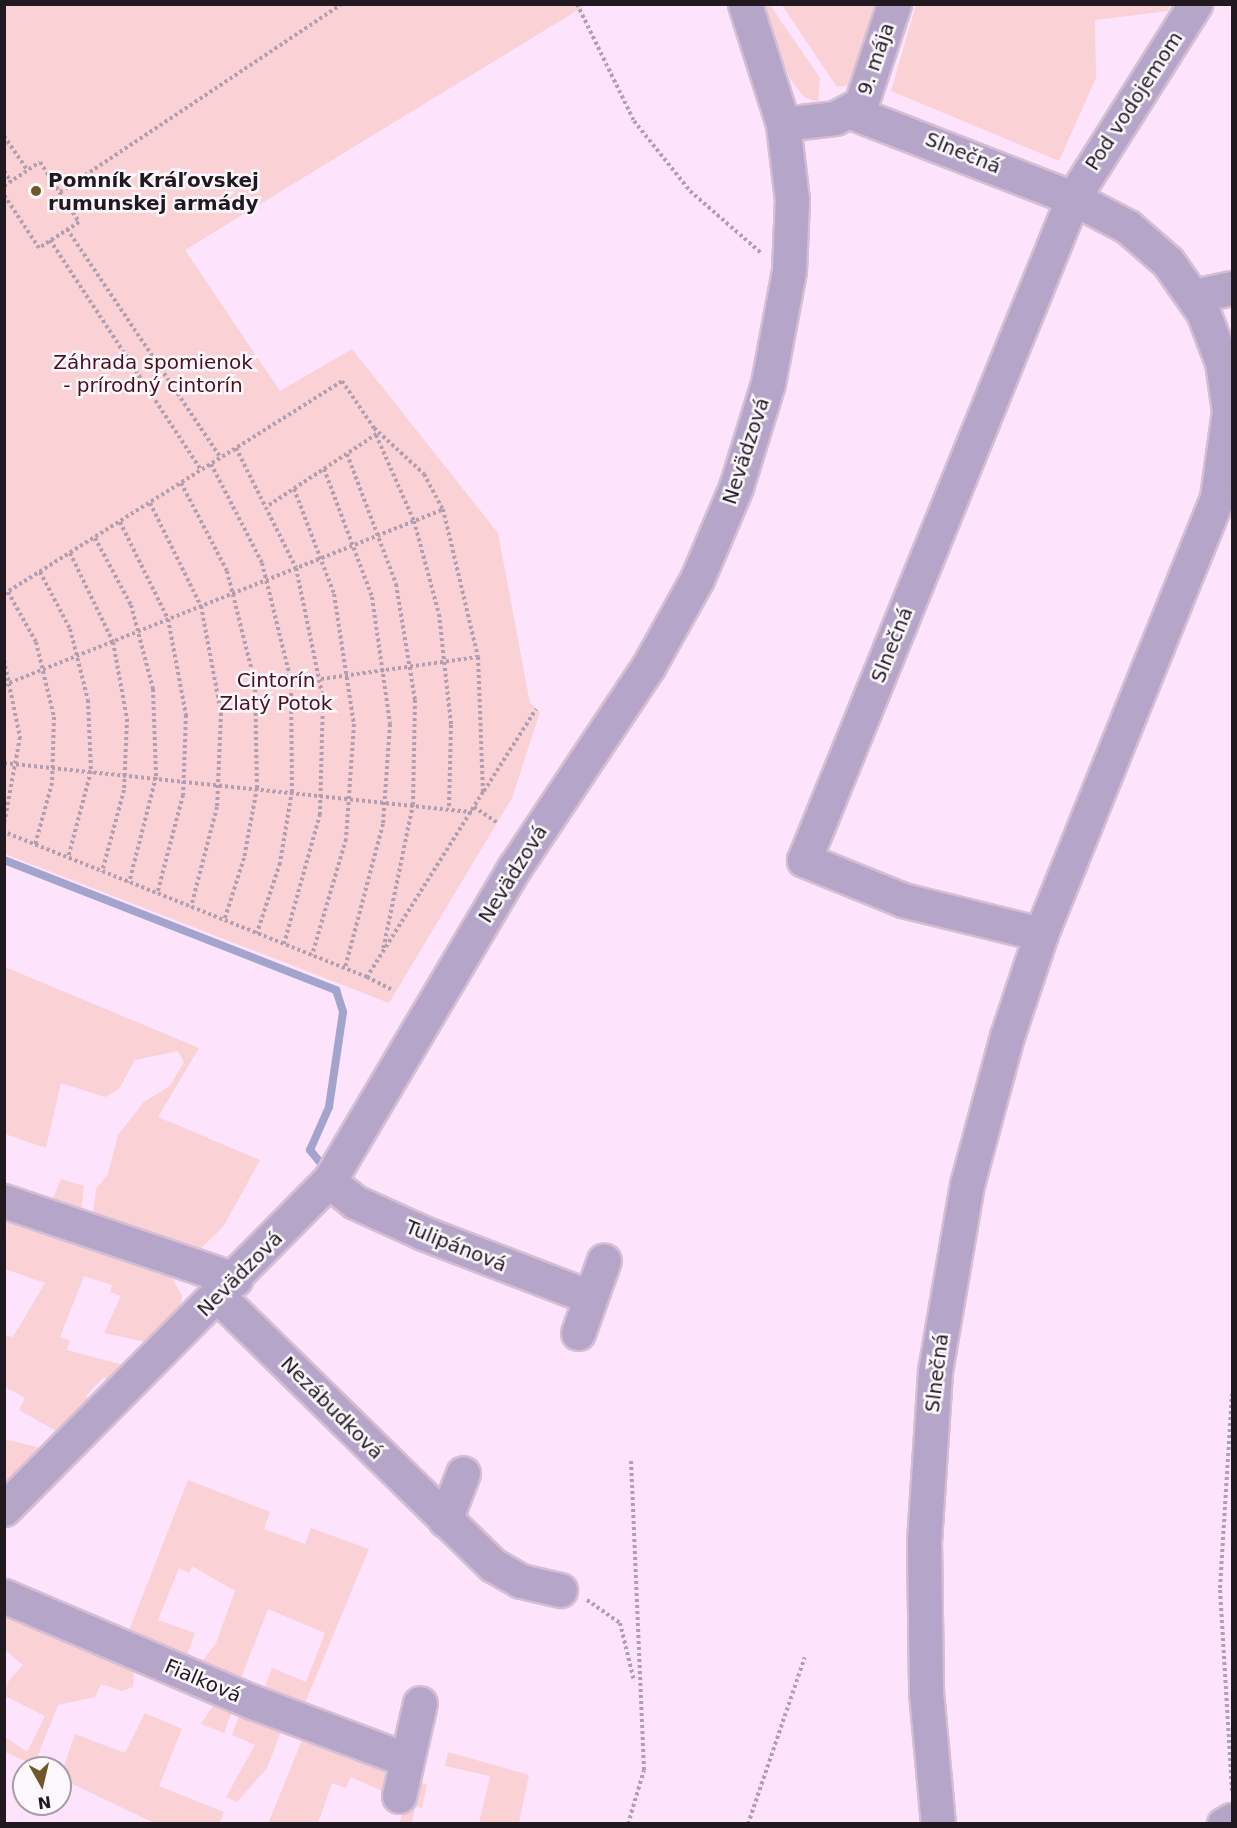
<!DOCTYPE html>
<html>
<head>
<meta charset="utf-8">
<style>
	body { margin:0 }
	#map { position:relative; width:1237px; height:1828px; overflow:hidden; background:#fde3fb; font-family:"DejaVu Sans",sans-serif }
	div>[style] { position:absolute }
	.green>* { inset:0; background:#fad1d4 }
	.stream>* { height:8px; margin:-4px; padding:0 4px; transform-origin:4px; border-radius:4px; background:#a3a4cd }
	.path>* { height:4px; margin-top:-2px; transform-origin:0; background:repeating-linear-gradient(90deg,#b29eb1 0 3px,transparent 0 6px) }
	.roads { filter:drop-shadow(2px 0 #d5bed4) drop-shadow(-2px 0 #d5bed4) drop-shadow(0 2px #d5bed4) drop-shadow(0 -2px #d5bed4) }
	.minor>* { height:33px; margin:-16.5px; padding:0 16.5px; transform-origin:16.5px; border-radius:16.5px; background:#b5a5c8 }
	.dots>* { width:16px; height:16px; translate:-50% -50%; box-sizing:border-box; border:3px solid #fdf8fd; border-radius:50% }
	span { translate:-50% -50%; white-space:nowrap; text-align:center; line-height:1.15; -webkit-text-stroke:5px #fdf8fd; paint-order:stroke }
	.street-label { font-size:20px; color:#211820 }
	.poi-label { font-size:20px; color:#211820; font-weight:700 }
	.left { translate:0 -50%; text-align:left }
	.park-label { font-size:20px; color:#4c101c }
	.frame { position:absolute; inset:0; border:6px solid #211820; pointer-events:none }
	.north { position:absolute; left:12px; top:1756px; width:60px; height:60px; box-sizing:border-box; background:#fdf8fd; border:2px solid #a59ea5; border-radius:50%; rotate:172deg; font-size:16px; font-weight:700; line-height:24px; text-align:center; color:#211820 }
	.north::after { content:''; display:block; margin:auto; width:21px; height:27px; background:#705728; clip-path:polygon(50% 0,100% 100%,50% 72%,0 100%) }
</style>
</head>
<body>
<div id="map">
	<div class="green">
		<i style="clip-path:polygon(4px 5px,586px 5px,185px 250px,280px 391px,352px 349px,498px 533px,530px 703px,540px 712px,512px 798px,389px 1003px,5px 854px)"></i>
		<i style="clip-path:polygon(763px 5px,770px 5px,820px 78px,818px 102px,804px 97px,790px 79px)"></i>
		<i style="clip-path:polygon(782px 5px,880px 5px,851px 85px,837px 87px)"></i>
		<i style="clip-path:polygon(916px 5px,916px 4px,1170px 5px,1168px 11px,1095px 20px,1096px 78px,1059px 161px,891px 91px)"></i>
		<i style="clip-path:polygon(5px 967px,199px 1048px,158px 1117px,260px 1160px,223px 1227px,199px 1250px,93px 1215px,96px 1189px,108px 1174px,118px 1135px,144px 1102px,170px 1086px,184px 1062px,178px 1051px,135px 1060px,119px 1089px,105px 1097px,61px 1083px,46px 1148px,5px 1134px)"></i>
		<i style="clip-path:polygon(61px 1179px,84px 1186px,81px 1211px,52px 1201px)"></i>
		<i style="clip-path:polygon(7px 1217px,169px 1273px,182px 1296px,180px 1312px,151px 1343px,104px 1333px,121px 1296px,110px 1292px,112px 1285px,84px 1276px,60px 1337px,70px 1341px,67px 1350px,127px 1366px,110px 1383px,104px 1377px,86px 1396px,91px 1401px,60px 1433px,19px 1410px,25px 1398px,5px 1387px,4px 1335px,13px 1337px,45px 1283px,5px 1269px)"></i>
		<i style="clip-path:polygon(5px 1439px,44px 1449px,5px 1488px)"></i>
		<i style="clip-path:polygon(188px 1480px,270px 1512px,264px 1529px,305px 1544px,311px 1528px,369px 1549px,305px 1703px,265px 1687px,272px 1668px,306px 1682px,325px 1633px,268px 1609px,241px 1678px,201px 1663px,216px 1643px,235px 1591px,192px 1566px,189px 1573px,179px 1568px,158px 1620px,195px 1633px,186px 1657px,128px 1633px)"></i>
		<i style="clip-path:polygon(5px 1612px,134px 1666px,133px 1687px,122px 1691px,101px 1684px,95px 1697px,58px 1705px,34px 1765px,5px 1752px,5px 1737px,27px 1752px,45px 1716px,5px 1696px,7px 1683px,23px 1665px,5px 1650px)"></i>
		<i style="clip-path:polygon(217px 1700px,234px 1706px,224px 1733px,201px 1724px)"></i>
		<i style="clip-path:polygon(242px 1709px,283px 1726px,267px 1768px,237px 1802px,226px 1797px,255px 1745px,232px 1735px)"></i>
		<i style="clip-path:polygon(145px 1713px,182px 1729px,159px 1786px,224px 1812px,220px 1823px,154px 1823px,60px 1778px,75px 1734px,125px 1753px)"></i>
		<i style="clip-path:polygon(304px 1735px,380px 1766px,388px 1777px,389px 1794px,351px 1777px,346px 1788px,332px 1783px,318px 1823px,268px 1824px)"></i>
		<i style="clip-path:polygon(448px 1752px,529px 1775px,519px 1823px,479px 1823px,490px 1776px,445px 1766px)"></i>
		<i style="clip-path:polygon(412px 1781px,427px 1784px,422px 1808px,415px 1807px,412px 1823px,399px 1824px)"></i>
	</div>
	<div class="stream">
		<i style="left:4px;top:860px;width:357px;rotate:21.4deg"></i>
		<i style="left:336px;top:990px;width:23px;rotate:72deg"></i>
		<i style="left:343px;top:1012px;width:96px;rotate:98.4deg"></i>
		<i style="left:329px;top:1107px;width:47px;rotate:113.8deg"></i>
		<i style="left:310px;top:1150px;width:22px;rotate:51deg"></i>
	</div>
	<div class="path">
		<i style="left:577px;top:4px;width:130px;rotate:64deg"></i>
		<i style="left:634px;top:121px;width:90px;rotate:51.3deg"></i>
		<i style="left:690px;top:191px;width:94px;rotate:41.1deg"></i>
		<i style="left:4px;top:136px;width:42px;rotate:55.6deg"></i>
		<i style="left:4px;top:171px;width:13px;rotate:58deg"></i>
		<i style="left:4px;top:186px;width:43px;rotate:-33.7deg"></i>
		<i style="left:40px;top:162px;width:72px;rotate:57deg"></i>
		<i style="left:79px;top:222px;width:48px;rotate:147deg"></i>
		<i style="left:39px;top:248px;width:64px;rotate:-123.4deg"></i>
		<i style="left:60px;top:192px;width:339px;rotate:-33.7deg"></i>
		<i style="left:67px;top:229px;width:276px;rotate:56.1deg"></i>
		<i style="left:50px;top:240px;width:275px;rotate:56.7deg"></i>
		<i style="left:376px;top:435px;width:94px;rotate:66.2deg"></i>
		<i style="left:414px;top:521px;width:96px;rotate:75deg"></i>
		<i style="left:439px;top:614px;width:112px;rotate:83.8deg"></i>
		<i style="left:451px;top:725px;width:83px;rotate:91.4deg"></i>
		<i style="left:236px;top:448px;width:134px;rotate:63.4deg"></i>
		<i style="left:296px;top:568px;width:133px;rotate:78.3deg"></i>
		<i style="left:323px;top:698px;width:116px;rotate:91.5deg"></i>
		<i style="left:320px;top:814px;width:135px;rotate:105.5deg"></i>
		<i style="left:347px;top:454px;width:139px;rotate:69.3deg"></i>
		<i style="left:396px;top:584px;width:118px;rotate:80.7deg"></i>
		<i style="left:415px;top:700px;width:104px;rotate:91.1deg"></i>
		<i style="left:413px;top:804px;width:149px;rotate:101.6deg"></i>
		<i style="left:211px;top:464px;width:111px;rotate:62.7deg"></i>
		<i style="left:262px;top:563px;width:122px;rotate:76.2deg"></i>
		<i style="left:291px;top:681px;width:110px;rotate:89.5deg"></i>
		<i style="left:292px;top:791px;width:73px;rotate:99.5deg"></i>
		<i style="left:280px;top:863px;width:74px;rotate:108.2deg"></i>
		<i style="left:324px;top:469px;width:137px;rotate:69.4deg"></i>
		<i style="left:372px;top:597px;width:128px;rotate:81.9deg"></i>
		<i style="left:390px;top:724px;width:100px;rotate:94deg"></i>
		<i style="left:383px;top:824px;width:149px;rotate:104.8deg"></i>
		<i style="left:181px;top:483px;width:99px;rotate:62.4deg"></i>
		<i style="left:227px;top:571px;width:115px;rotate:76deg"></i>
		<i style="left:255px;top:683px;width:105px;rotate:88.9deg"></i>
		<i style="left:257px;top:788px;width:71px;rotate:100.5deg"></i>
		<i style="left:244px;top:858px;width:66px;rotate:107.6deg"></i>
		<i style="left:294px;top:489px;width:112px;rotate:69.1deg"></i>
		<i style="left:334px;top:594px;width:132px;rotate:81.3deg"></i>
		<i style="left:354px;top:724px;width:115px;rotate:94deg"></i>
		<i style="left:346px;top:839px;width:121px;rotate:106.3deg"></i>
		<i style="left:150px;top:503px;width:115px;rotate:63.7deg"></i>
		<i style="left:201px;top:606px;width:109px;rotate:79.4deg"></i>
		<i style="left:221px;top:713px;width:94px;rotate:92.4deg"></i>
		<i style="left:217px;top:807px;width:103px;rotate:104.6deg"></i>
		<i style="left:269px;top:505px;width:131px;rotate:-33.4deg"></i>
		<i style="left:120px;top:522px;width:108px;rotate:63.7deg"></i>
		<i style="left:168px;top:619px;width:98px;rotate:79.4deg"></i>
		<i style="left:186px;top:715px;width:80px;rotate:92.1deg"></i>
		<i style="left:183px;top:795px;width:102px;rotate:104.7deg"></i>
		<i style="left:95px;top:538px;width:76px;rotate:61.8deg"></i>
		<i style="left:131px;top:605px;width:87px;rotate:75.3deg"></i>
		<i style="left:153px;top:689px;width:88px;rotate:88deg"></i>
		<i style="left:156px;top:777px;width:109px;rotate:104.3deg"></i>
		<i style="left:70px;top:553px;width:99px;rotate:64.2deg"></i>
		<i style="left:113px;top:642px;width:78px;rotate:79.7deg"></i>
		<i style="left:127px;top:719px;width:71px;rotate:92.4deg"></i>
		<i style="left:124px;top:790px;width:85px;rotate:105deg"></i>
		<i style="left:40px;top:572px;width:64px;rotate:62.2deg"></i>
		<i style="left:70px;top:629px;width:73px;rotate:75.8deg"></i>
		<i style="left:88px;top:700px;width:71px;rotate:87.6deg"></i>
		<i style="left:91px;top:771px;width:90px;rotate:104.8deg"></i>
		<i style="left:8px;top:592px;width:57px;rotate:60.8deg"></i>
		<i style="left:36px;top:642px;width:77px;rotate:76.5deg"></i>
		<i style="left:54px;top:717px;width:66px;rotate:91.7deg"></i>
		<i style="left:52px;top:783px;width:64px;rotate:105.3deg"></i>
		<i style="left:4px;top:594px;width:400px;rotate:-32.2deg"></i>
		<i style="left:342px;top:381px;width:57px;rotate:55.8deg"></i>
		<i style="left:374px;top:428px;width:68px;rotate:42.6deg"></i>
		<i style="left:424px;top:474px;width:40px;rotate:62deg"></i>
		<i style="left:443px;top:509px;width:152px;rotate:76.7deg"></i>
		<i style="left:478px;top:657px;width:135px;rotate:87.9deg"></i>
		<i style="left:483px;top:792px;width:218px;rotate:122.1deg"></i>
		<i style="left:367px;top:977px;width:391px;rotate:-158.2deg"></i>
		<i style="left:4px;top:660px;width:79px;rotate:78.3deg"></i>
		<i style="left:20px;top:737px;width:88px;rotate:100.4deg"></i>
		<i style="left:321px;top:679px;width:159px;rotate:-8deg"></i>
		<i style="left:4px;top:685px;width:473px;rotate:-21.8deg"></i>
		<i style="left:4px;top:763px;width:471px;rotate:6deg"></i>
		<i style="left:484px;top:791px;width:97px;rotate:-57.6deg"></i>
		<i style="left:474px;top:807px;width:29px;rotate:34deg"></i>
		<i style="left:367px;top:977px;width:30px;rotate:27deg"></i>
		<i style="left:587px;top:1600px;width:40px;rotate:34.9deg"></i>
		<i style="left:620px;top:1623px;width:60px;rotate:76.4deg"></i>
		<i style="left:1232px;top:1791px;width:203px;rotate:-93.4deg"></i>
		<i style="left:1220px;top:1588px;width:194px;rotate:-86.5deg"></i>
		<i style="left:628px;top:1824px;width:56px;rotate:-73.5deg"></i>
		<i style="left:644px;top:1770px;width:310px;rotate:-92.4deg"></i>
		<i style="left:748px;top:1824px;width:176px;rotate:-71.2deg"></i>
	</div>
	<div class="roads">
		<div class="minor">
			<i style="left:851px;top:112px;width:238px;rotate:21.2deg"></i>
			<i style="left:1073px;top:198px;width:62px;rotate:27.8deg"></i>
			<i style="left:1128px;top:227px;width:53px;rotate:41.2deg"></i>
			<i style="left:1168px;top:262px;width:61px;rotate:55deg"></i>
			<i style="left:1203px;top:312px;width:53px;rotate:69.2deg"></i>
			<i style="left:1222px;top:362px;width:49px;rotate:81.9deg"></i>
			<i style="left:1229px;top:411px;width:88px;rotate:97.9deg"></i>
			<i style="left:1217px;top:498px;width:470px;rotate:112deg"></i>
			<i style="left:1041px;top:934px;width:108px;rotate:108.4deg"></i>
			<i style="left:1007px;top:1036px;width:153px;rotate:105.1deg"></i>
			<i style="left:967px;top:1184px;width:191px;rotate:99.7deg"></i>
			<i style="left:935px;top:1372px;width:169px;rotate:93.7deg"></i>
			<i style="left:924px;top:1541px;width:151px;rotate:89.2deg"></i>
			<i style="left:926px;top:1692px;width:133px;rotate:84.8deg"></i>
			<i style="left:783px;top:124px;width:52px;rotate:-6.6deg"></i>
			<i style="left:835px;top:118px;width:30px;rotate:-28deg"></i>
			<i style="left:861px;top:104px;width:105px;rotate:-71.7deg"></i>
			<i style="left:1194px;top:296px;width:39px;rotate:-12deg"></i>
			<i style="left:1041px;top:934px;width:142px;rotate:-166.2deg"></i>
			<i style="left:903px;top:900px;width:107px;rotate:-158deg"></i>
			<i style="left:804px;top:860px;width:715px;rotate:-67.89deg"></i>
			<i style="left:1073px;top:198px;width:229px;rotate:-57.8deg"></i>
			<i style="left:329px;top:1181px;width:33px;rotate:39deg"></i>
			<i style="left:355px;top:1202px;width:75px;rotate:24.5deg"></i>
			<i style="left:423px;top:1233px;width:179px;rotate:21deg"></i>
			<i style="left:4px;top:1201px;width:244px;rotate:18.7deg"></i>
			<i style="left:218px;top:1296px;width:385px;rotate:44.4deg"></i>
			<i style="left:493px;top:1565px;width:32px;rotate:30deg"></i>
			<i style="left:521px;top:1581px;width:40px;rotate:13deg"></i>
			<i style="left:578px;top:1333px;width:77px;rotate:-70.4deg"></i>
			<i style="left:4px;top:1509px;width:462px;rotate:-45.3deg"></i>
			<i style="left:329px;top:1181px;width:365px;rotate:-59.4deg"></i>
			<i style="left:515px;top:867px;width:240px;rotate:-56.4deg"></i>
			<i style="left:648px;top:667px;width:101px;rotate:-60.9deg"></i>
			<i style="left:697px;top:579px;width:100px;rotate:-67deg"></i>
			<i style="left:736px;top:487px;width:109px;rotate:-72.9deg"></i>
			<i style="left:768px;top:383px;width:114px;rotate:-79.4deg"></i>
			<i style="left:789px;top:271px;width:71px;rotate:-87.6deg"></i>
			<i style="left:792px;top:200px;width:77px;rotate:-96.8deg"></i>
			<i style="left:783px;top:124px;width:126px;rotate:-107.6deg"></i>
			<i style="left:445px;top:1520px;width:50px;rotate:-69deg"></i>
			<i style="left:4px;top:1596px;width:271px;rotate:23.1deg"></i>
			<i style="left:253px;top:1702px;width:162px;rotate:20.6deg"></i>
			<i style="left:399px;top:1796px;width:95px;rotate:-77.3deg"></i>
			<i style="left:1224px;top:1824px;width:9px;rotate:-27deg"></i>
		</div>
	</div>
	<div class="dots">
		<i style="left:36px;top:191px;background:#705728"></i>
	</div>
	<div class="street-label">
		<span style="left:876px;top:59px;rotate:-71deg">9. mája</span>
		<span style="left:1134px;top:101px;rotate:-57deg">Pod vodojemom</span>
		<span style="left:963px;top:153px;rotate:22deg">Slnečná</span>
		<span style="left:746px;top:451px;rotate:-72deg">Nevädzová</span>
		<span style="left:892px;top:645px;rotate:-68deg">Slnečná</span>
		<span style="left:513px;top:874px;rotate:-58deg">Nevädzová</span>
		<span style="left:456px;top:1246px;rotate:22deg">Tulipánová</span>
		<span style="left:240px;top:1274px;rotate:-45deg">Nevädzová</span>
		<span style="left:937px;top:1373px;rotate:-83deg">Slnečná</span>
		<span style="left:332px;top:1408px;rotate:45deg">Nezábudková</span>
		<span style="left:203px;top:1681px;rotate:23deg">Fialková</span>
	</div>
	<div class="poi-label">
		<span class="left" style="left:48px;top:192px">Pomník Kráľovskej<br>rumunskej armády</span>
	</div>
	<div class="park-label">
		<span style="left:153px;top:374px">Záhrada spomienok<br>- prírodný cintorín</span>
		<span style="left:276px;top:692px">Cintorín<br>Zlatý Potok</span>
	</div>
	<div class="frame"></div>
	<div class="north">N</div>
</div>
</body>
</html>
